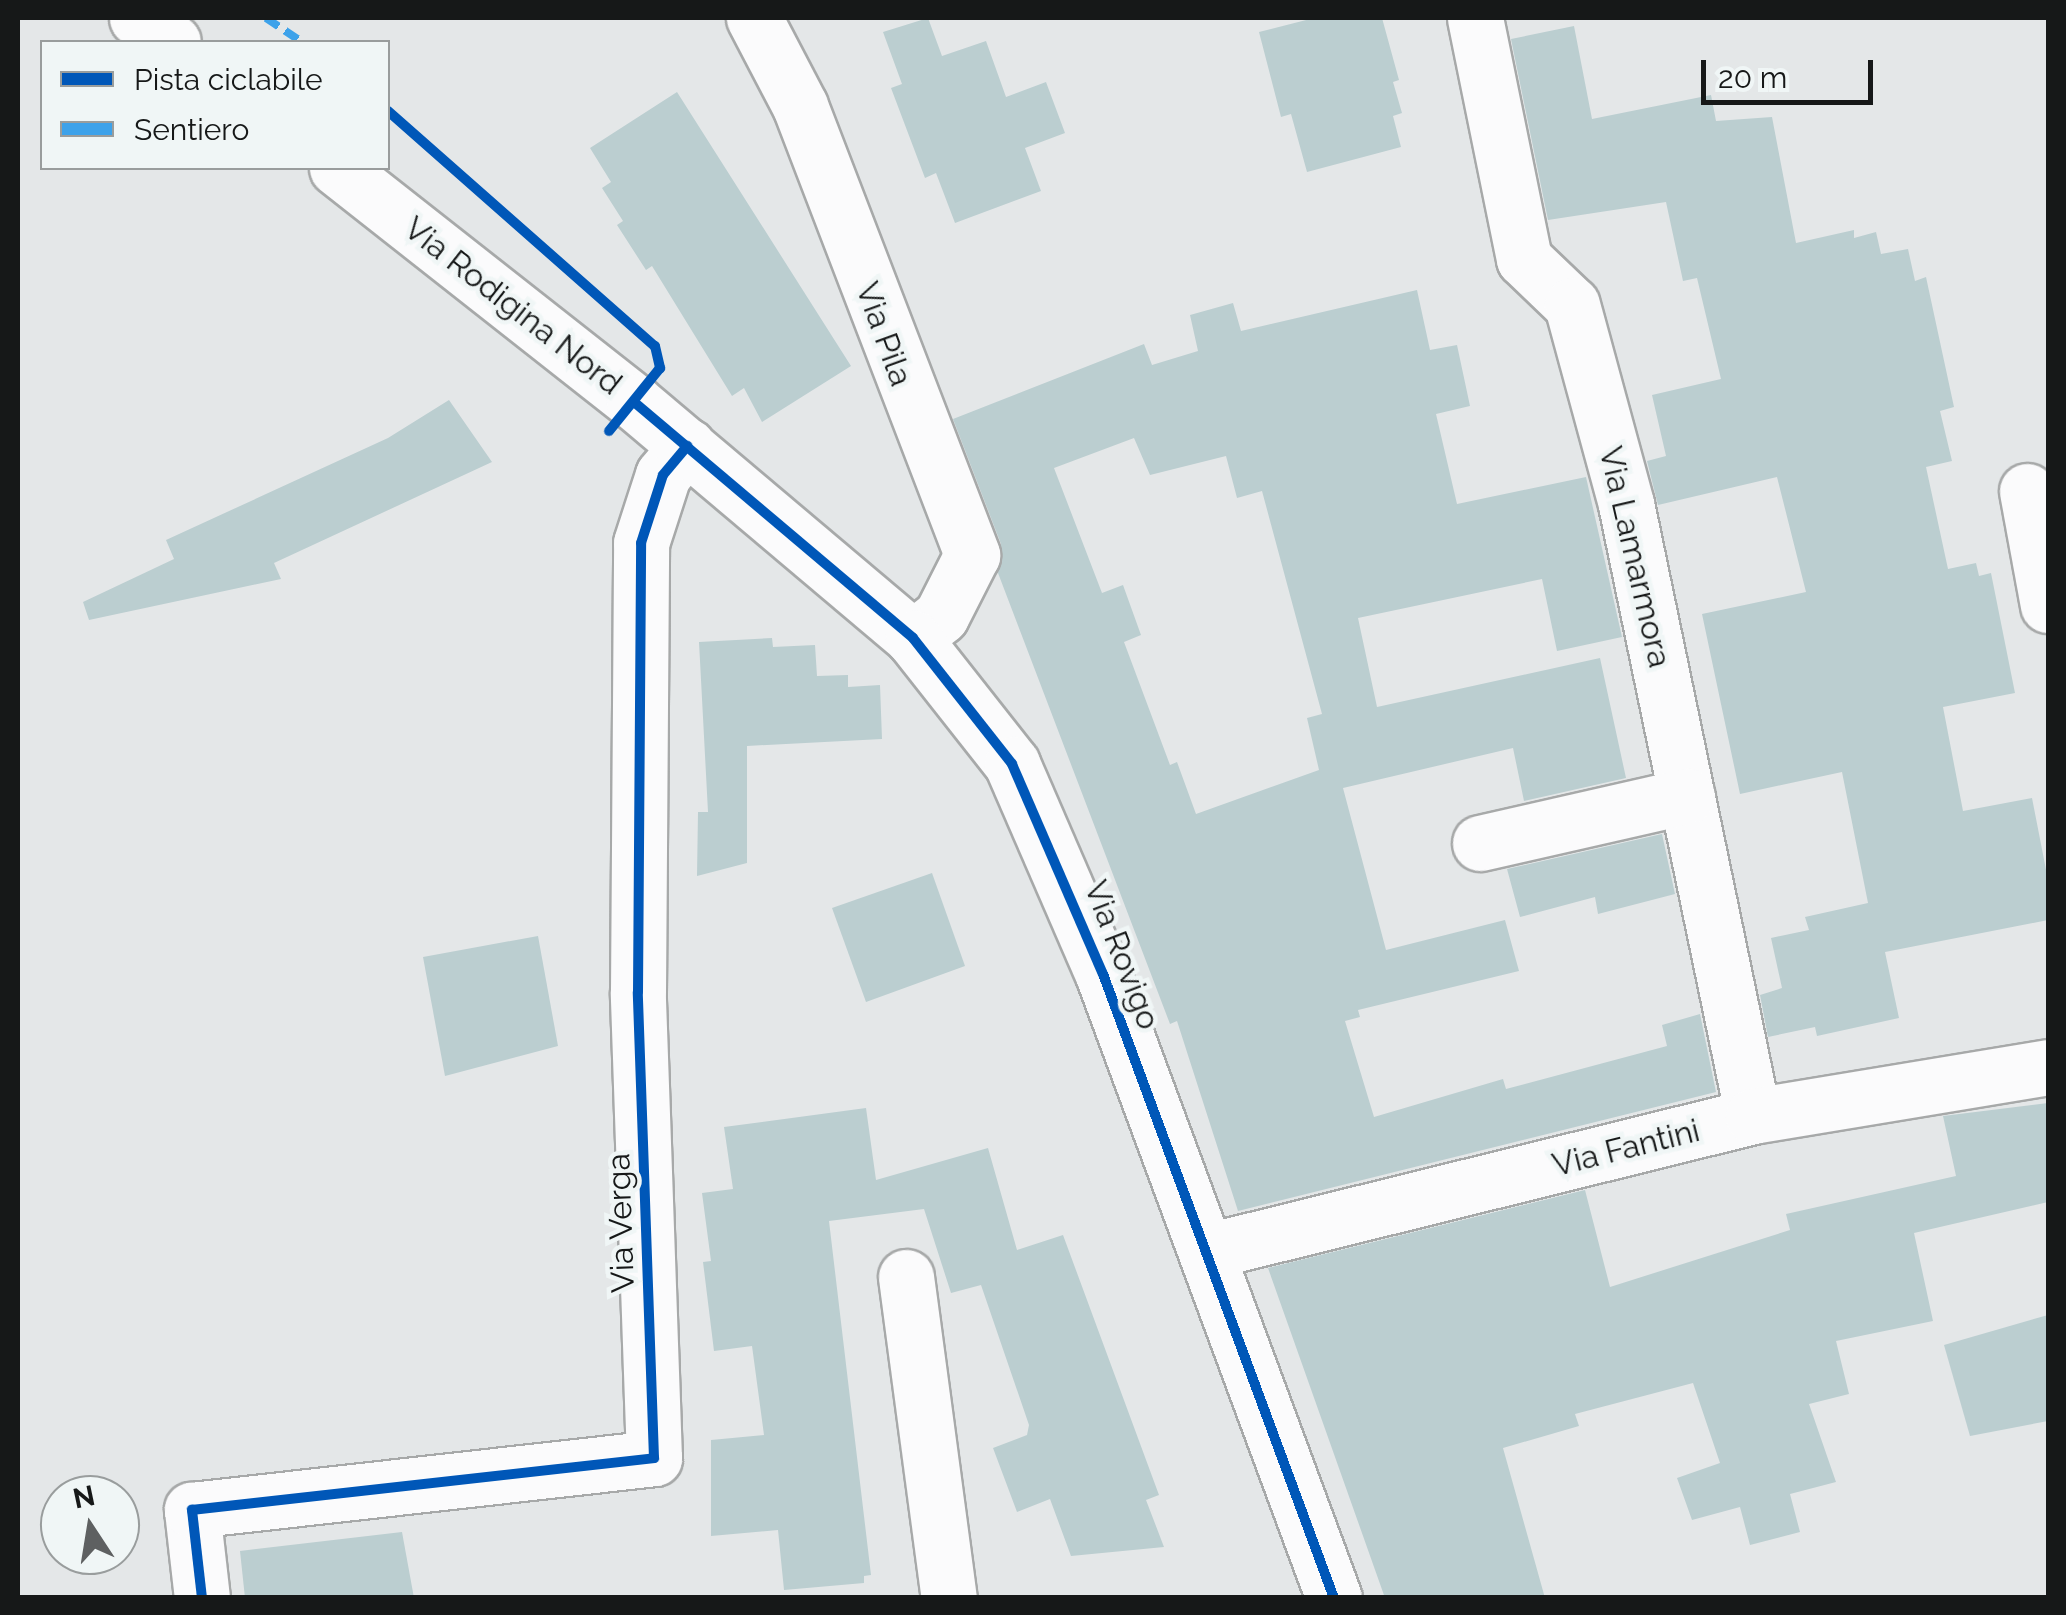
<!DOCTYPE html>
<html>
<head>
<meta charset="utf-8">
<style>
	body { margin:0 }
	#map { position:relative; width:2066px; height:1615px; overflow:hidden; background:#e4e7e8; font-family:Raleway,sans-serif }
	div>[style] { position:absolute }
	.building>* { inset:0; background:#bbced0 }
	.roads { filter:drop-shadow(2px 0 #a7a9a9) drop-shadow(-2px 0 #a7a9a9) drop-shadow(0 2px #a7a9a9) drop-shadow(0 -2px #a7a9a9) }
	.minor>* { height:55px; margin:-27.5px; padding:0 27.5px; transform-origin:27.5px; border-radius:27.5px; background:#fbfbfc }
	.major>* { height:55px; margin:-27.5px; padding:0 27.5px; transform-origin:27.5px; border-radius:27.5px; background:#fbfbfc }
	.quiet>* { height:8px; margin-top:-4px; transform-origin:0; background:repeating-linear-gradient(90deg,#3da2ea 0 15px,transparent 0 23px) }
	.cycleway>* { height:10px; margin:-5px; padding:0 5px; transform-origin:5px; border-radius:5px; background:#0057b8 }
	span { translate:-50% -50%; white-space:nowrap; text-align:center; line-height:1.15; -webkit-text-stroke:9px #f0f6f6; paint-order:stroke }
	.street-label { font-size:32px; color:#161818 }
	.frame { position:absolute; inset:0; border:20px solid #161818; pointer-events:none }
	.legend { position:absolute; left:40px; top:40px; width:350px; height:130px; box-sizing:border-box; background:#f0f6f6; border:2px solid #999d9d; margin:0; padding:12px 18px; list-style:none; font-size:30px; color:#161818 }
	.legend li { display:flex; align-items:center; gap:20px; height:50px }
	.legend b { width:50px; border:2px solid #999d9d }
	.north { position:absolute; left:40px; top:1475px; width:100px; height:100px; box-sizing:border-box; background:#f0f6f6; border:2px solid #999d9d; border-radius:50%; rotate:348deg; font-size:28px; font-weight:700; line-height:40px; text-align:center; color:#161818 }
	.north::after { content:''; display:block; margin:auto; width:35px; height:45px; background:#5e6061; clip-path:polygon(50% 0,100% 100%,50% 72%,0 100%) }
	.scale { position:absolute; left:1701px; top:60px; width:172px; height:45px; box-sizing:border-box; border:5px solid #161818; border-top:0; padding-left:12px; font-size:30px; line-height:35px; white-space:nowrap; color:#161818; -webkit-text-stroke:8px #f0f6f6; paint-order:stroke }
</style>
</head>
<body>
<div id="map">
	<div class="building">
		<i style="clip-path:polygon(928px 18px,942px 56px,986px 41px,1006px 97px,1046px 82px,1065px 133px,1025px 148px,1041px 191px,955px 223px,936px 173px,925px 178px,891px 88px,902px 84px,883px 32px)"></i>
		<i style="clip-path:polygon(1314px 18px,1382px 18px,1399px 80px,1393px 82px,1402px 113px,1393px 116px,1401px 147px,1307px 172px,1291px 114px,1281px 117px,1259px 32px)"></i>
		<i style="clip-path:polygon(1574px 26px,1592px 119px,1711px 95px,1716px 121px,1772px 117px,1796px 243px,1854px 230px,1854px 238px,1876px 232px,1881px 254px,1908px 249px,1915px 281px,1926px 277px,1954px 407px,1940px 411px,1952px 461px,1926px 467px,1948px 569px,1976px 563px,1979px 576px,1991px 573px,2015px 693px,1943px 707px,1963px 811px,2032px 798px,2048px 880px,2048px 920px,1885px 952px,1899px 1018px,1817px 1036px,1815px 1027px,1768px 1037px,1760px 995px,1782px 988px,1771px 938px,1809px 930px,1805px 917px,1868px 903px,1842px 772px,1740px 794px,1702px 614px,1806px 592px,1777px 477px,1658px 505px,1647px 461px,1666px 456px,1652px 395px,1721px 379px,1697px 278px,1683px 281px,1666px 202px,1548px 220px,1511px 39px)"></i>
		<i style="clip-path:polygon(677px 92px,851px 366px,762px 422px,744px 388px,732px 396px,652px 266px,646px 270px,617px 225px,623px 221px,602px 188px,611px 182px,590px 148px)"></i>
		<i style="clip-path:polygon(evenodd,1417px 290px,1430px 350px,1457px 345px,1470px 406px,1436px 414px,1457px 504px,1586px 477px,1622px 637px,1557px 651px,1542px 579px,1358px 618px,1377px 707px,1600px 658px,1626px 778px,1524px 801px,1513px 748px,1343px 788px,1386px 950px,1505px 920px,1519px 971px,1358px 1010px,1360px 1017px,1345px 1021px,1374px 1117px,1503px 1079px,1506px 1089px,1667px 1046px,1662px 1025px,1700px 1014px,1716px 1092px,1238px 1211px,1177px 1021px,1170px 1024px,998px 573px,1001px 544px,953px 419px,1144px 344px,1152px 365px,1198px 351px,1190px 315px,1233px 303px,1241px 331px,1417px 290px,1134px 438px,1150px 475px,1226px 456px,1237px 498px,1262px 491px,1322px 714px,1307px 718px,1319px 770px,1196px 814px,1177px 762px,1170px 765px,1124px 642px,1141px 635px,1123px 585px,1102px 593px,1054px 468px,1134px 438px)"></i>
		<i style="clip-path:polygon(449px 400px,492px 462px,274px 563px,281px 579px,89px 620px,83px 602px,174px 559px,166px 540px,388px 438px)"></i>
		<i style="clip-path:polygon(772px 638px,773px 647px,815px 645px,817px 676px,848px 675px,848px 687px,880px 685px,882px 739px,747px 746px,747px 863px,697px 876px,698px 812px,708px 812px,699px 642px)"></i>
		<i style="clip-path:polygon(1662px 834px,1675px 894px,1598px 914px,1595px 897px,1520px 917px,1507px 869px)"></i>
		<i style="clip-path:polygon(932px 873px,965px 966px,866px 1002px,832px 908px)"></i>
		<i style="clip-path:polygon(538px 936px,558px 1046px,445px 1076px,423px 957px)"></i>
		<i style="clip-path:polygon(2048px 1103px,2048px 1202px,1914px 1233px,1933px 1321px,1836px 1341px,1849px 1394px,1809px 1404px,1836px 1482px,1790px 1494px,1800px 1532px,1750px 1545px,1740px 1507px,1692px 1520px,1677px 1478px,1720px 1463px,1693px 1383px,1575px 1414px,1579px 1426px,1503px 1448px,1545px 1598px,1385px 1598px,1268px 1268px,1585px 1190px,1610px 1287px,1790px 1230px,1786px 1214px,1956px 1176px,1943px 1116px)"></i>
		<i style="clip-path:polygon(866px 1108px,876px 1180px,988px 1148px,1017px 1250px,1063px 1235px,1159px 1495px,1146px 1500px,1164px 1547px,1071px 1556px,1050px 1499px,1017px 1512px,993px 1448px,1027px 1435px,1029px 1425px,981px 1285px,951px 1293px,924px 1209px,829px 1221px,871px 1575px,864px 1576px,864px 1583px,784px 1590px,778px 1530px,711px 1536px,711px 1440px,764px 1435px,752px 1346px,714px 1351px,703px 1262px,711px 1261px,702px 1193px,733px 1189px,724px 1127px)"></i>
		<i style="clip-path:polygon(2048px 1315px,2048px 1421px,1970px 1436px,1944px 1345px)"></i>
		<i style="clip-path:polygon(402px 1532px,414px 1598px,245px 1598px,240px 1551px)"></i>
	</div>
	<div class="roads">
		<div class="minor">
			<i style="left:754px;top:18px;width:99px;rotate:62.4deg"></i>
			<i style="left:800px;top:106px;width:481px;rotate:69deg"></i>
			<i style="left:972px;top:555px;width:68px;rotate:116.9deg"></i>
			<i style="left:941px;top:616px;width:36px;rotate:142deg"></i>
			<i style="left:1475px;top:18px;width:246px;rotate:78.5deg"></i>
			<i style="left:1524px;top:259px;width:66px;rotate:43.8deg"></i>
			<i style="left:1572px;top:305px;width:206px;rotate:74.8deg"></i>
			<i style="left:1626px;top:504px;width:625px;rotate:78.28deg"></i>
			<i style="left:2027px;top:491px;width:116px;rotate:79.6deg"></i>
			<i style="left:1480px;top:843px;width:212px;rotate:-12.8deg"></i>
			<i style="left:1208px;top:1251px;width:561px;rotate:-13.91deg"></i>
			<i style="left:1753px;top:1116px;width:299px;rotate:-9.4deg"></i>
			<i style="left:906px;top:1277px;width:324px;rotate:82.4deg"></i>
			<i style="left:202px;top:1598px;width:89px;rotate:-96.5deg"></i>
			<i style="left:192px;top:1510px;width:465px;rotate:-6.4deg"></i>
			<i style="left:654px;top:1458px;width:466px;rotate:-92deg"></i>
			<i style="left:638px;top:992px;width:449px;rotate:-89.6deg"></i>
			<i style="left:641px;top:543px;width:71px;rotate:-72.1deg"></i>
			<i style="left:663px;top:475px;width:38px;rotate:-50deg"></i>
		</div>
		<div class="major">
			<i style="left:137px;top:18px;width:43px;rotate:33.7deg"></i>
			<i style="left:337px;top:168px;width:378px;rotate:38.2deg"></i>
			<i style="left:634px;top:402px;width:365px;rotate:40.2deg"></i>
			<i style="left:913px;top:638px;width:160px;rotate:51.8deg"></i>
			<i style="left:1012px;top:764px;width:229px;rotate:66.6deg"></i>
			<i style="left:1103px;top:974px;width:665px;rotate:69.69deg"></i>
		</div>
	</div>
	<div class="quiet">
		<i style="left:266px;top:18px;width:43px;rotate:33.7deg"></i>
	</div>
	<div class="cycleway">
		<i style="left:388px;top:111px;width:356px;rotate:41.4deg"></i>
		<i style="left:655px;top:346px;width:23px;rotate:77deg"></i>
		<i style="left:660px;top:368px;width:81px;rotate:129deg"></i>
		<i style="left:634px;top:402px;width:365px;rotate:40.2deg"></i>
		<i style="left:913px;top:638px;width:160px;rotate:51.8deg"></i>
		<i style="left:1012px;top:764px;width:229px;rotate:66.6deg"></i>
		<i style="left:1103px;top:974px;width:665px;rotate:69.69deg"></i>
		<i style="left:202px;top:1598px;width:89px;rotate:-96.5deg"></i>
		<i style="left:192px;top:1510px;width:465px;rotate:-6.4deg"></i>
		<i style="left:654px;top:1458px;width:466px;rotate:-92deg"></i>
		<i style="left:638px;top:992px;width:449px;rotate:-89.6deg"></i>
		<i style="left:641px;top:543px;width:71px;rotate:-72.1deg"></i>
		<i style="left:663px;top:475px;width:38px;rotate:-50deg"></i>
	</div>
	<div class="street-label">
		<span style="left:513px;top:306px;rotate:38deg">Via Rodigina Nord</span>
		<span style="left:884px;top:334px;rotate:70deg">Via Pila</span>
		<span style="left:1635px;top:557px;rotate:77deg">Via Lamarmora</span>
		<span style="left:1122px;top:955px;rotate:69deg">Via Rovigo</span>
		<span style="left:1626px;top:1148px;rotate:-14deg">Via Fantini</span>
		<span style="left:621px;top:1223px;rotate:-92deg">Via Verga</span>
	</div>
	<div class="frame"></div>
	<ul class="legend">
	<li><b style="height:12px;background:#0057b8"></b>Pista ciclabile</li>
	<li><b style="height:12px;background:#3da2ea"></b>Sentiero</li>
	</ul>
	<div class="north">N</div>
	<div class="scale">20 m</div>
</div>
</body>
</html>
